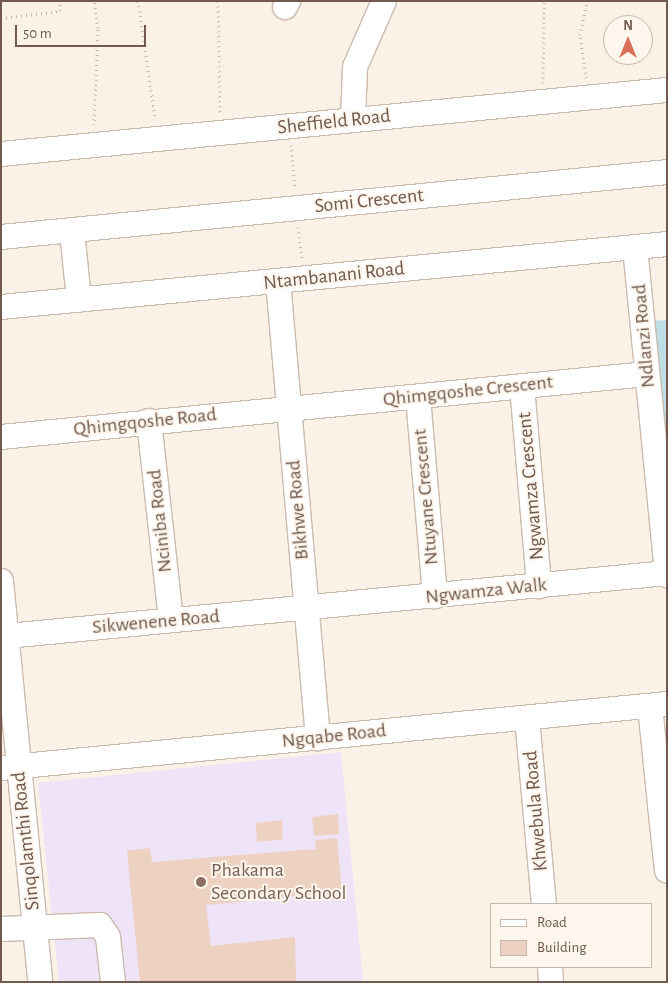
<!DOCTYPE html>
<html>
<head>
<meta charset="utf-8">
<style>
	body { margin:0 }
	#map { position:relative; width:668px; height:983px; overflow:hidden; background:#faf2e7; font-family:"Alegreya Sans",sans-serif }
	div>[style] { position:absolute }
	.education>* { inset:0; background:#efe3f7 }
	.water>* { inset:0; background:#bddee2 }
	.building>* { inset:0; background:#edd1c1 }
	.path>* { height:3px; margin-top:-1.5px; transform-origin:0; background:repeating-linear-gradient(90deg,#d2b4a4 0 1px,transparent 0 5px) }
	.roads { filter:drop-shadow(1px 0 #cbbaae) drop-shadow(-1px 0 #cbbaae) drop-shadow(0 1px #cbbaae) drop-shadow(0 -1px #cbbaae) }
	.minor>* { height:24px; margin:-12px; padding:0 12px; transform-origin:12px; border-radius:12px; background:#fff }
	.dots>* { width:14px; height:14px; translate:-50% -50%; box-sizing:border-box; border:2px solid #fdf6ed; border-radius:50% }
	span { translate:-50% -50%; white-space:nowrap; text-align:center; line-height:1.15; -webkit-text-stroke:4px #fdf6ed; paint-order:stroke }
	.street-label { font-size:20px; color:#71594e }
	.education-label { font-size:20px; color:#785e54 }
	.left { translate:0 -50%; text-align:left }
	.frame { position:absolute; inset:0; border:2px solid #71594e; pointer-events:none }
	.legend { position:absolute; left:490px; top:903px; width:162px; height:65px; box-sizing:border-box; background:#fdf6ed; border:1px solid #c5b7ad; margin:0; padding:6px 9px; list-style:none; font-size:15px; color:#71594e }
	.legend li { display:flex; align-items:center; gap:10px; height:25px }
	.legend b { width:25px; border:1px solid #c5b7ad }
	.north { position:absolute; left:603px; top:15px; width:50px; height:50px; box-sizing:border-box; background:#fdf6ed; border:1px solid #c5b7ad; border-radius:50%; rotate:0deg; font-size:14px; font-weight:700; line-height:20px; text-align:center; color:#71594e }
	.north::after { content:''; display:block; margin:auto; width:18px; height:22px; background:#d96f57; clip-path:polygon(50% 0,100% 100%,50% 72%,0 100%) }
	.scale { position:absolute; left:15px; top:25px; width:131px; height:22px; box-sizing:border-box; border:2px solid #71594e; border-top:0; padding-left:6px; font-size:15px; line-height:18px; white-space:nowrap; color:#71594e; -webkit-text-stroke:4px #fdf6ed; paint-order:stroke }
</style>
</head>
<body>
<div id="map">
	<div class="education">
		<i style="clip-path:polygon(341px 752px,363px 982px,59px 982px,38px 783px)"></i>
	</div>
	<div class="water">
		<i style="clip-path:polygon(667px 320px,667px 489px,650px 321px)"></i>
	</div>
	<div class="building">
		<i style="clip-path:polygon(338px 814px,339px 834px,314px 836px,312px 817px)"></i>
		<i style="clip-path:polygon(282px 820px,283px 839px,257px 842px,256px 823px)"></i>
		<i style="clip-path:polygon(337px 838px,342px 892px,206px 905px,211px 946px,295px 937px,296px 982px,140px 982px,127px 851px,150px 848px,152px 862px,316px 849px,315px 840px)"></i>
	</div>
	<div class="path">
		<i style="left:138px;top:1px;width:119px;rotate:81.8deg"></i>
		<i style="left:218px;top:1px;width:112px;rotate:89deg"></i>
		<i style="left:1px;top:18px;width:59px;rotate:-6.8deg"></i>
		<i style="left:60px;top:11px;width:10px;rotate:-90deg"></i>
		<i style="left:586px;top:78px;width:43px;rotate:-97.9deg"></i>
		<i style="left:580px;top:35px;width:35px;rotate:-78deg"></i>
		<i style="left:543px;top:83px;width:82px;rotate:-89.3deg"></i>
		<i style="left:94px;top:125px;width:97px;rotate:-87.6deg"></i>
		<i style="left:98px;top:28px;width:27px;rotate:-98deg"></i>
		<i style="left:291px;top:145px;width:43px;rotate:84.7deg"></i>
		<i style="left:298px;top:227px;width:33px;rotate:83deg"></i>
	</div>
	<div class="roads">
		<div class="minor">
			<i style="left:285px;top:7px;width:7px;rotate:-63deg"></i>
			<i style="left:353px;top:120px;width:53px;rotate:-87.8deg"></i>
			<i style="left:355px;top:67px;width:72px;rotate:-66.3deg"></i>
			<i style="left:1px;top:154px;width:669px;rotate:-5.49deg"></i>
			<i style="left:72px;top:231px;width:69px;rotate:84.2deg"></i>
			<i style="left:1px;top:237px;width:669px;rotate:-5.57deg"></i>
			<i style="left:635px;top:247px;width:330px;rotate:84.4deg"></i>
			<i style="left:278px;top:281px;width:459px;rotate:85deg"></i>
			<i style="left:1px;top:307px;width:669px;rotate:-5.4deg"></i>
			<i style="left:522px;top:386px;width:201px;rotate:85.1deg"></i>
			<i style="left:418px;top:397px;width:200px;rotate:85.1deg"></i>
			<i style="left:149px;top:421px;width:200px;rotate:83.7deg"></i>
			<i style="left:1px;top:437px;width:649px;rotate:-5.57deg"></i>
			<i style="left:1px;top:581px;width:403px;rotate:84.4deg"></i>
			<i style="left:7px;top:636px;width:663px;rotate:-5.45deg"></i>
			<i style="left:650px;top:706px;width:100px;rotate:84.2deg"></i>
			<i style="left:660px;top:805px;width:7px;rotate:-8deg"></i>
			<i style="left:527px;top:718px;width:187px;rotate:84.8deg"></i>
			<i style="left:1px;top:768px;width:669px;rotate:-5.49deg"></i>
			<i style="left:660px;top:805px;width:66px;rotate:83.9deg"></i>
			<i style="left:1px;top:929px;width:99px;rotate:-2.3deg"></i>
			<i style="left:100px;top:925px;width:14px;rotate:56deg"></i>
			<i style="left:108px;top:937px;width:45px;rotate:83.7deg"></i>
			<i style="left:550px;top:967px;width:15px;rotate:86deg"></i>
		</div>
	</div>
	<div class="dots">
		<i style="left:201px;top:882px;background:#8d6e63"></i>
	</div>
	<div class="street-label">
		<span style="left:334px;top:122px;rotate:-6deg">Sheffield Road</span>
		<span style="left:369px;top:201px;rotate:-6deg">Somi Crescent</span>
		<span style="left:334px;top:276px;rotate:-6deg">Ntambanani Road</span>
		<span style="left:644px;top:336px;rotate:-95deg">Ndlanzi Road</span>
		<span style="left:468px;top:391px;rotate:-6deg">Qhimgqoshe Crescent</span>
		<span style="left:145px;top:422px;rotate:-6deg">Qhimgqoshe Road</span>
		<span style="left:531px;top:486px;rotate:-95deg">Ngwamza Crescent</span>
		<span style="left:426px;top:497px;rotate:-95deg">Ntuyane Crescent</span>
		<span style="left:298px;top:510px;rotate:-95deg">Bikhwe Road</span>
		<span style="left:160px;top:521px;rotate:-96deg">Nciniba Road</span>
		<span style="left:486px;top:591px;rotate:-6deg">Ngwamza Walk</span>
		<span style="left:156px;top:622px;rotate:-5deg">Sikwenene Road</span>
		<span style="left:334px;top:736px;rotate:-6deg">Ngqabe Road</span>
		<span style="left:536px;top:811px;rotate:-95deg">Khwebula Road</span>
		<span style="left:26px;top:841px;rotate:-96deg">Sinqolamthi Road</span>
	</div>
	<div class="education-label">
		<span class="left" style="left:211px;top:882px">Phakama<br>Secondary School</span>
	</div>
	<div class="frame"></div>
	<ul class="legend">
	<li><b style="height:6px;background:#fff"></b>Road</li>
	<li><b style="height:14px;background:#edd1c1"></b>Building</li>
	</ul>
	<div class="north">N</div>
	<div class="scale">50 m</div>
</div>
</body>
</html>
